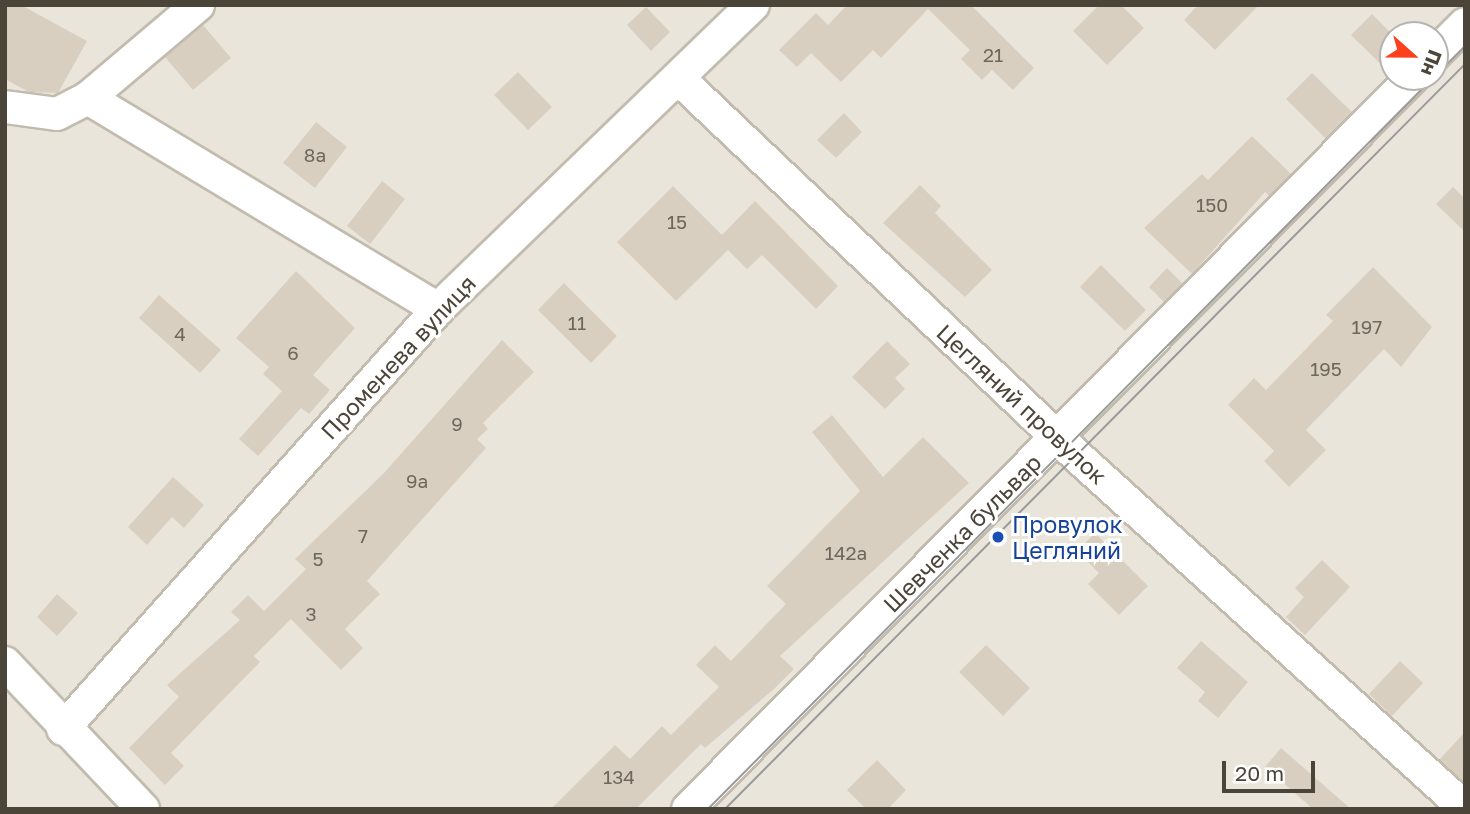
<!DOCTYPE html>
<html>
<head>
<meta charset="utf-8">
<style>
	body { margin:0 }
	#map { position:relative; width:1470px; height:814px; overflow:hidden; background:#f6f3ec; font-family:"Golos Text",sans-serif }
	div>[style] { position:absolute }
	.residential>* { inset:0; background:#eae5da }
	.building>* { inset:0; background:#d8cfc1 }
	.roads { filter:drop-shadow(2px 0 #c2bbae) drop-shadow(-2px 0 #c2bbae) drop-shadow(0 2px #c2bbae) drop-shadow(0 -2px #c2bbae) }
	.minor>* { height:32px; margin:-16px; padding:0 16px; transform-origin:16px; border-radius:16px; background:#fff }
	.tram>* { height:2px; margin:-1px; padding:0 1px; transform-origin:1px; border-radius:1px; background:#9a9a9a }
	.dots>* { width:19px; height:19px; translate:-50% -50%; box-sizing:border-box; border:4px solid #fff; border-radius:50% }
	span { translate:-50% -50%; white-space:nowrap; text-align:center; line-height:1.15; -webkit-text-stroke:6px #fff; paint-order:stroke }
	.number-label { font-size:19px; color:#6e675b }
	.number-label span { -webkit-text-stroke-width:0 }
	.street-label { font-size:23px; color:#4b4439 }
	.transit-label { font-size:23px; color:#164399 }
	.left { translate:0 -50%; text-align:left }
	.frame { position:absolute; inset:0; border:7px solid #4b4439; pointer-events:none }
	.north { position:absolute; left:1379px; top:21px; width:70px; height:70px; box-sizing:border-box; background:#fff; border:2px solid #b7b4b0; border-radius:50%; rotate:111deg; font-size:19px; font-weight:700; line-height:28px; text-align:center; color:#4b4439 }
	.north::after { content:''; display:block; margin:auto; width:24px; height:32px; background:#fc3f1d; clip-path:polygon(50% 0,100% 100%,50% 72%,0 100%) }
	.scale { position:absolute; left:1222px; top:761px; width:93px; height:32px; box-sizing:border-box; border:4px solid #4b4439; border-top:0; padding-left:9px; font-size:21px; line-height:24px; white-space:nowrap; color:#4b4439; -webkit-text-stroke:5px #fff; paint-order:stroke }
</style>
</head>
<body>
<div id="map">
	<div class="residential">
		<i style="clip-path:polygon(evenodd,5px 5px,1465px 5px,1465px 809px,5px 809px,5px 5px,1393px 35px,1435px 35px,1435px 77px,1393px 77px,1393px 35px)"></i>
	</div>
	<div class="building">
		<i style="clip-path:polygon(5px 5px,21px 5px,87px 41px,58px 93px,29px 92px,5px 79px)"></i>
		<i style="clip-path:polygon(847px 5px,971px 5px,1034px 68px,1013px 90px,992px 70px,982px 80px,961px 59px,970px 50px,928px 9px,881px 58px,873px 50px,841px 82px,811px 53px,797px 67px,779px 50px,816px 13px,828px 25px)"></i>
		<i style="clip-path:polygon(1099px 5px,1121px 5px,1144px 28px,1107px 65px,1073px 31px)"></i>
		<i style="clip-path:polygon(1198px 5px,1259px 5px,1215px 50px,1184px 20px)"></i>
		<i style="clip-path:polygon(646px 7px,670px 32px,651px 51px,627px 25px)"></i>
		<i style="clip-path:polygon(1372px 14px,1393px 35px,1391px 74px,1351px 35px)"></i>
		<i style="clip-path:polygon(203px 25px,231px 58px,193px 90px,165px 57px)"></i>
		<i style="clip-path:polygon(518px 72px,552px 107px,528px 130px,494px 95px)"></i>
		<i style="clip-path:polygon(1312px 73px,1352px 112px,1326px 139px,1286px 99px)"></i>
		<i style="clip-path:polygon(844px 113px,862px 132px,836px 158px,817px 140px)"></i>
		<i style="clip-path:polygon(316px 122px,347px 147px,315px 188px,283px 163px)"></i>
		<i style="clip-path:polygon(1252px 136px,1291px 174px,1269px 196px,1265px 192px,1192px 274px,1144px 228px,1202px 174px,1208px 180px)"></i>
		<i style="clip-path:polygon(382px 181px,405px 199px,370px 244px,347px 226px)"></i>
		<i style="clip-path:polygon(920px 185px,941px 206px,935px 213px,992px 270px,965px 297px,883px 223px)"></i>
		<i style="clip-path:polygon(673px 186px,722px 235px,755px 201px,838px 286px,816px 309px,762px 255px,747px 269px,728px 250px,676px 301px,617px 242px)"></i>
		<i style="clip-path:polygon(1453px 187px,1465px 199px,1465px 232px,1436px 204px)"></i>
		<i style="clip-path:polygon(1101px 265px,1146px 310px,1125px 331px,1080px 287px)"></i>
		<i style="clip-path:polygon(1373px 267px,1432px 327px,1401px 367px,1384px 349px,1306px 430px,1326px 450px,1289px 487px,1264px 461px,1274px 451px,1228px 405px,1254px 378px,1266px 390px,1333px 321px,1326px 315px)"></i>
		<i style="clip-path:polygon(1167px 268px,1183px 284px,1164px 302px,1149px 287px)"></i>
		<i style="clip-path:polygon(296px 271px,355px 328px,313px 375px,330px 390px,309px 414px,301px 408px,258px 456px,239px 439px,282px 391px,263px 374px,269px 367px,236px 338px)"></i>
		<i style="clip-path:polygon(564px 283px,617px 336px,591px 363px,538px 310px)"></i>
		<i style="clip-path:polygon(159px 295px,221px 350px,200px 373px,139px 318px)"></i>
		<i style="clip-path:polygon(502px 340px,534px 372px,483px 423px,488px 429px,477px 439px,486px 448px,367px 581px,380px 594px,345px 629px,363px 648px,341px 670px,291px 619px,254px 656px,260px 662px,171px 753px,184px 766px,165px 785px,129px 748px,179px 697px,167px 685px,240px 620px,231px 612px,248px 595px,264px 611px,306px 569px,295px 559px,384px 473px)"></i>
		<i style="clip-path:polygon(887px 341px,910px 364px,895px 378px,905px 389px,885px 409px,852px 377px)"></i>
		<i style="clip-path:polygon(832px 415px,883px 477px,923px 437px,969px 483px,780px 656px,794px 669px,775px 688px,705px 748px,701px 744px,636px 809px,551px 809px,615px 745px,630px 759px,662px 726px,671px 735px,719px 687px,696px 665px,715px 645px,731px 661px,786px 604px,767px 586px,860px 491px,812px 432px)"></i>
		<i style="clip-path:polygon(173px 477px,204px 505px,184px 528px,172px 517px,147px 545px,128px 527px)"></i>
		<i style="clip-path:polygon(1095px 533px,1148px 586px,1119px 615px,1088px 584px,1099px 573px,1077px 551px)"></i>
		<i style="clip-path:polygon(1322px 560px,1350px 587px,1305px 635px,1286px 617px,1304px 597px,1295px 588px)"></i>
		<i style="clip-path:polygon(57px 594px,78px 613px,57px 636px,37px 617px)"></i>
		<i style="clip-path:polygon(1201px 641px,1248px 682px,1218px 718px,1198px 701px,1205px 692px,1177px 668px)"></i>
		<i style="clip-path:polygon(986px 645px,1030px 688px,1003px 716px,959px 672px)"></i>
		<i style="clip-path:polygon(1400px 661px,1423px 683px,1392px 716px,1369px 694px)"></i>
		<i style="clip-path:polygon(1465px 732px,1465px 783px,1439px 760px)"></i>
		<i style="clip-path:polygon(1281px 748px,1351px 809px,1313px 809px,1265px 767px)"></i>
		<i style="clip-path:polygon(877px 760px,906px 790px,888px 809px,866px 809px,847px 790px)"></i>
	</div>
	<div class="roads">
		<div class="minor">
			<i style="left:1435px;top:54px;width:42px;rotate:-45deg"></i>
			<i style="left:678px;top:78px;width:551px;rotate:43.46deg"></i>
			<i style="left:1078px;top:457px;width:522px;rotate:42.21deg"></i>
			<i style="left:88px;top:98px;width:409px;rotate:31.1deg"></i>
			<i style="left:5px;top:107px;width:52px;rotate:7.7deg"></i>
			<i style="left:57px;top:114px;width:35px;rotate:-27deg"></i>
			<i style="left:88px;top:98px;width:144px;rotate:-40.2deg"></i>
			<i style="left:5px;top:663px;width:201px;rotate:46.6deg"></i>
			<i style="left:63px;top:729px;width:563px;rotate:-48.24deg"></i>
			<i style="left:438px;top:309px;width:438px;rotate:-44deg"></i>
			<i style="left:688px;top:809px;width:1030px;rotate:-45.28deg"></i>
		</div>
	</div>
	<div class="tram">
		<i style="left:1435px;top:76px;width:42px;rotate:-45deg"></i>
		<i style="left:708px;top:809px;width:1031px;rotate:-45.24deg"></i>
		<i style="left:725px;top:809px;width:1050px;rotate:-45.19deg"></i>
	</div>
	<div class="dots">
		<i style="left:998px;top:537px;background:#1a4fb4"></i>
	</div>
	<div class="number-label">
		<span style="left:993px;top:55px">21</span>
		<span style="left:315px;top:155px">8а</span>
		<span style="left:1212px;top:205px">150</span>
		<span style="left:677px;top:222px">15</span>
		<span style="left:577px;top:323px">11</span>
		<span style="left:1367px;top:327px">197</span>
		<span style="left:180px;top:334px">4</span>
		<span style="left:293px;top:353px">6</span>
		<span style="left:1326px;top:369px">195</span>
		<span style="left:457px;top:424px">9</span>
		<span style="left:417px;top:481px">9а</span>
		<span style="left:363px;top:536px">7</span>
		<span style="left:846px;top:553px">142а</span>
		<span style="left:318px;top:559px">5</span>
		<span style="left:311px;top:614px">3</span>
		<span style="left:619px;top:777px">134</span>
	</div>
	<div class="street-label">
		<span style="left:398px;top:357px;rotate:-47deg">Променева вулиця</span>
		<span style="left:1022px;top:404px;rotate:43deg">Цегляний провулок</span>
		<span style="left:962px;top:533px;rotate:-45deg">Шевченка бульвар</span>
	</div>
	<div class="transit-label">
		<span class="left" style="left:1012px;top:537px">Провулок<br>Цегляний</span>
	</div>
	<div class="frame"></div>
	<div class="north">Пн</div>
	<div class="scale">20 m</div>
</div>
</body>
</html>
